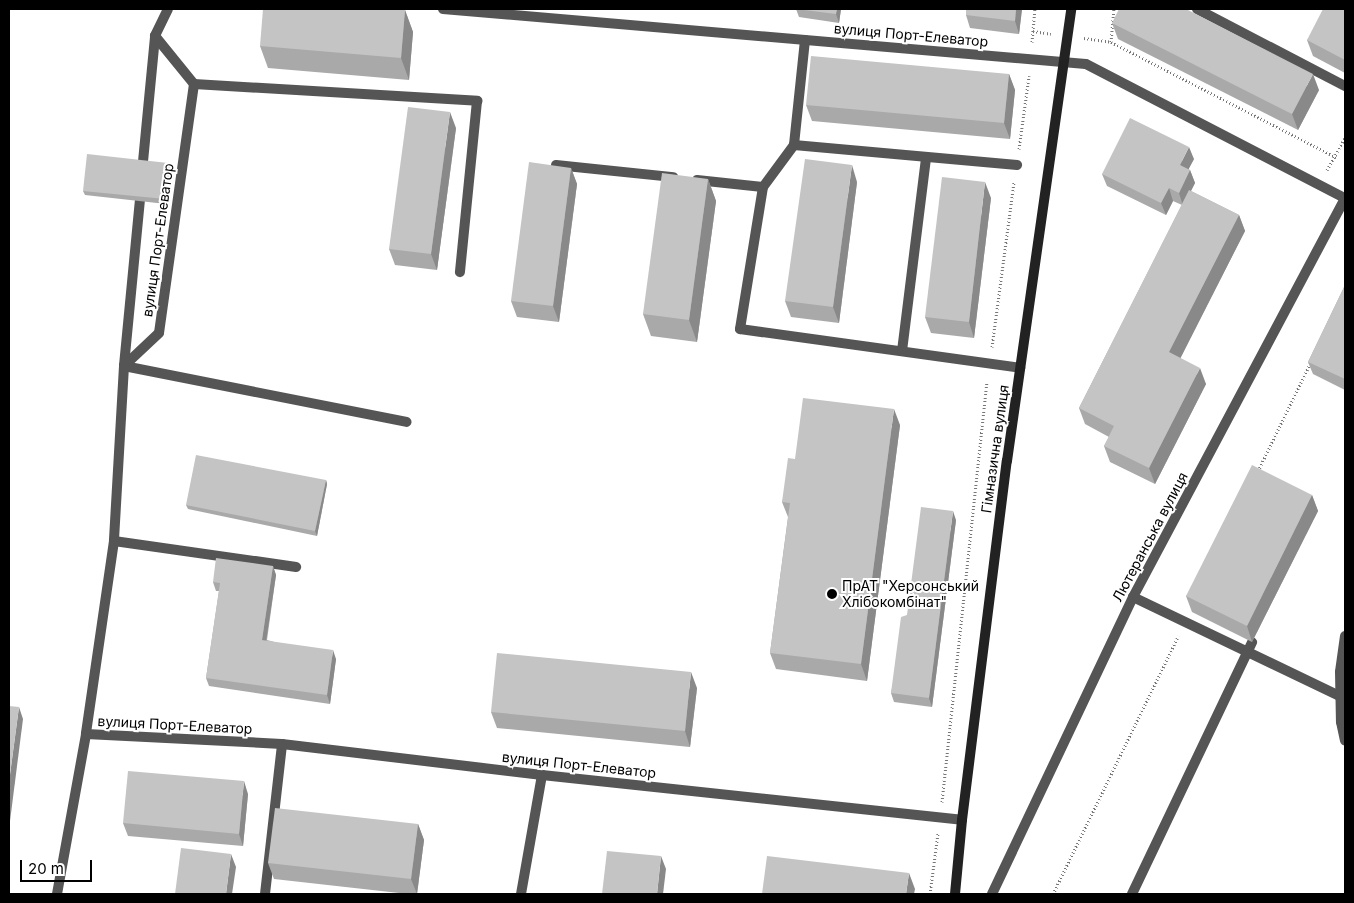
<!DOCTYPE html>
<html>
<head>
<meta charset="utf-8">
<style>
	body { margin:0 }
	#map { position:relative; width:1354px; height:903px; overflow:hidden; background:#fff; font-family:Inter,sans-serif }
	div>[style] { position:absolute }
	.path>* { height:3px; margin-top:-1.5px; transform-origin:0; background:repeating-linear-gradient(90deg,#777 0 1px,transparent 0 3.5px) }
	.lane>* { height:10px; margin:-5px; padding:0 5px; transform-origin:5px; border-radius:5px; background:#555 }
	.street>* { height:10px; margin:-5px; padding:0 5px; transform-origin:5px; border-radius:5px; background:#555 }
	.secondary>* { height:10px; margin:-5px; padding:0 5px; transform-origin:5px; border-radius:5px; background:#222 }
	.wall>* { inset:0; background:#a9a9a9 }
	.shaded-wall>* { inset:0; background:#898989 }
	.building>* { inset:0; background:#c4c4c4 }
	.dots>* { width:14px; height:14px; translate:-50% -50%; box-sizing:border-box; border:2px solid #fff; border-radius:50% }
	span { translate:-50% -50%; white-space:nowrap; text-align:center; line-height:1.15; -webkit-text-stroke:4px #fff; paint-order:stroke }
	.street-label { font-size:14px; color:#000 }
	.poi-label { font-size:14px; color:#000 }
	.left { translate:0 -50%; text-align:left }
	.frame { position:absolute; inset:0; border:10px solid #000; pointer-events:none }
	.scale { position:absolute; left:20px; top:860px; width:72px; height:22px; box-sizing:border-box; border:2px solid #000; border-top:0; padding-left:6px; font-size:15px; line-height:18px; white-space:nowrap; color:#000; -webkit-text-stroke:4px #fff; paint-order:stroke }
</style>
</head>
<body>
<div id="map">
	<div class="path">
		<i style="left:1033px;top:31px;width:18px;rotate:9deg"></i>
		<i style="left:1084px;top:38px;width:27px;rotate:8deg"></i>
		<i style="left:1111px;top:42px;width:253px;rotate:27.1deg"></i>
		<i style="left:1032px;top:42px;width:33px;rotate:-85deg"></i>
		<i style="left:1111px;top:42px;width:33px;rotate:-85deg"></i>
		<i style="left:1019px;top:149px;width:74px;rotate:-82.2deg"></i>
		<i style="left:1327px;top:170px;width:37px;rotate:-61deg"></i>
		<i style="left:992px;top:347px;width:166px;rotate:-82.4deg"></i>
		<i style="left:1258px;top:471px;width:121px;rotate:-64.1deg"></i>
		<i style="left:942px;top:802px;width:423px;rotate:-83.9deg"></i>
		<i style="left:930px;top:894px;width:62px;rotate:-82.5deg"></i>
		<i style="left:1053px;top:894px;width:287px;rotate:-64.1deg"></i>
	</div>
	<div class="lane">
		<i style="left:1197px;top:9px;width:167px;rotate:27.5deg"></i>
		<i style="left:805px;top:40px;width:106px;rotate:96deg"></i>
		<i style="left:794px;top:145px;width:52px;rotate:126.4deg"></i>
		<i style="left:763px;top:187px;width:144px;rotate:99.2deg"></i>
		<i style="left:740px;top:329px;width:283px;rotate:7.9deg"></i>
		<i style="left:194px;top:84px;width:284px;rotate:3.4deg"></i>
		<i style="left:477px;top:101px;width:172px;rotate:95.7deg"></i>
		<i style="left:794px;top:145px;width:224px;rotate:5.1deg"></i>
		<i style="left:556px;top:165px;width:118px;rotate:5.9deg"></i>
		<i style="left:142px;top:172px;width:137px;rotate:-84.5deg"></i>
		<i style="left:697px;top:180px;width:66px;rotate:6.1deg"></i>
		<i style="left:141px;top:189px;width:178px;rotate:95.5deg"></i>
		<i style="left:124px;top:366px;width:288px;rotate:11.2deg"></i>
		<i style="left:902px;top:351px;width:195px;rotate:-82.9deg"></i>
		<i style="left:114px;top:541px;width:184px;rotate:8.1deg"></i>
		<i style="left:1133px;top:597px;width:229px;rotate:25.6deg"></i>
		<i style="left:1345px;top:636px;width:36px;rotate:98deg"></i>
		<i style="left:1340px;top:672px;width:50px;rotate:88.9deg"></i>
		<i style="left:1341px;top:722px;width:19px;rotate:78deg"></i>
		<i style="left:57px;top:894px;width:163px;rotate:-79.7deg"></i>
		<i style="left:265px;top:894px;width:151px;rotate:-83.5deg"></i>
		<i style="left:521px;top:894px;width:121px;rotate:-80deg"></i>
		<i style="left:1132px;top:894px;width:279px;rotate:-64.5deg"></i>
	</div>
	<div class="street">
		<i style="left:168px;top:9px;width:30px;rotate:116deg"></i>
		<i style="left:155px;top:36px;width:62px;rotate:50.9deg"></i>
		<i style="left:194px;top:84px;width:251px;rotate:98deg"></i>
		<i style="left:159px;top:333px;width:48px;rotate:136.7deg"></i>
		<i style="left:124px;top:366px;width:175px;rotate:93.3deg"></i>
		<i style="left:114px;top:541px;width:195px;rotate:98.3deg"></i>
		<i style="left:86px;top:734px;width:196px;rotate:2.9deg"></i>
		<i style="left:282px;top:744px;width:262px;rotate:6.8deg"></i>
		<i style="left:542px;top:775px;width:422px;rotate:6.1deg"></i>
		<i style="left:443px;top:9px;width:645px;rotate:4.89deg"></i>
		<i style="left:1086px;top:64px;width:292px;rotate:27.4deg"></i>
		<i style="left:992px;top:894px;width:329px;rotate:-64.6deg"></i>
		<i style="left:1133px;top:597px;width:451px;rotate:-62deg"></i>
	</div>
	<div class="secondary">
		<i style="left:955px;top:894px;width:74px;rotate:-84.6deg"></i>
		<i style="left:962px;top:820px;width:362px;rotate:-82.9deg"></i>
		<i style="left:1007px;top:461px;width:457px;rotate:-81.9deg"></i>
	</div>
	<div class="wall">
		<i style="clip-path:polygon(796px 9px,841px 9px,839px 23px,799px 17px)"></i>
		<i style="clip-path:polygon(1022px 9px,1019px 34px,970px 28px,966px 15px)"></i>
		<i style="clip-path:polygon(1345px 9px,1345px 73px,1313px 56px,1307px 40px)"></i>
		<i style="clip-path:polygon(405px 10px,413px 32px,409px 80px,268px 68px,260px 46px)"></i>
		<i style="clip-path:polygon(1112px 23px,1319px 90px,1298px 130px,1118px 39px)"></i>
		<i style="clip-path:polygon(1009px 74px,1015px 90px,1010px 139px,812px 121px,806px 105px)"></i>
		<i style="clip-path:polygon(456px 128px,437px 270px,395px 265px,389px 249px)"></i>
		<i style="clip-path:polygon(1194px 159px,1188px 169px,1190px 170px,1195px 183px,1191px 191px,1239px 215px,1245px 231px,1180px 358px,1206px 384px,1155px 484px,1110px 462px,1104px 446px,1109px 437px,1085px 424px,1079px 408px,1182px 205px,1173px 201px,1166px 215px,1107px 186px,1102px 174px)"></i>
		<i style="clip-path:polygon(168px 163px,170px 167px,166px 204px,85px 195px,83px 191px)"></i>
		<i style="clip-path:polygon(571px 168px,577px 184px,559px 322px,517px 317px,511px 301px)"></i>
		<i style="clip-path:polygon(708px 179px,716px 201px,697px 342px,651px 336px,643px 314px)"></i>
		<i style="clip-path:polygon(857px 182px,839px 323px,791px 317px,785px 301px)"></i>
		<i style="clip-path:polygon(991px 198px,974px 338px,931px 333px,925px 317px)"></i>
		<i style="clip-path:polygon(1345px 285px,1345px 390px,1313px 374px,1308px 362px)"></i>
		<i style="clip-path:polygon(900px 425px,867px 681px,776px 669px,770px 653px,788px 517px,782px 502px,795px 459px)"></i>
		<i style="clip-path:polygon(326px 480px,327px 484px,317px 536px,188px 509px,186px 505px)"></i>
		<i style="clip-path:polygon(1312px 495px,1318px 511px,1252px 642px,1192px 612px,1186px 596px)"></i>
		<i style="clip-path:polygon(956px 520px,932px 707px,894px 702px,891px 693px,907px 615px)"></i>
		<i style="clip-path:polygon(273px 566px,276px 575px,267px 640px,336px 659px,330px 704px,209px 686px,206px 678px,219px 591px,216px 591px,213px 582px)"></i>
		<i style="clip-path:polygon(697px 688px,690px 747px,497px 728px,491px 712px)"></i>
		<i style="clip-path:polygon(248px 794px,243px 846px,128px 836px,123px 823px)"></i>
		<i style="clip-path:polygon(418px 824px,424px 840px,417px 894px,408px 894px,274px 879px,268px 863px)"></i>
	</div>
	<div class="shaded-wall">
		<i style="clip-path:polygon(837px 9px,841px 9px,839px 23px,836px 14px)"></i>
		<i style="clip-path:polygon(1016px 9px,1022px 9px,1019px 34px,1015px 21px)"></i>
		<i style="clip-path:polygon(405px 10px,413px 32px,409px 80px,401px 58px)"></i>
		<i style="clip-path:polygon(1009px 74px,1015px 90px,1010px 139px,1004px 123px)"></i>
		<i style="clip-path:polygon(1313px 74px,1319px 90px,1298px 130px,1292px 114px)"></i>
		<i style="clip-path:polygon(450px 112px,456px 128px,437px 270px,431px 254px)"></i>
		<i style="clip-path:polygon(1189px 147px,1194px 159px,1184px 178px,1180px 165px)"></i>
		<i style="clip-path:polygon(168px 163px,170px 167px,166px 204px,165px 199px)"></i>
		<i style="clip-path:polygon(852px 165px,857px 182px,839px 323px,833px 307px)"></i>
		<i style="clip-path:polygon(571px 168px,577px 184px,559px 322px,553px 306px)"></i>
		<i style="clip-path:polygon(1190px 170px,1195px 183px,1183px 206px,1179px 193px)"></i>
		<i style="clip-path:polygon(708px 179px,716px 201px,697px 342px,689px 320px)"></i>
		<i style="clip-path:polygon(985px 182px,991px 198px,974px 338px,969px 322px)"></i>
		<i style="clip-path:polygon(1169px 188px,1173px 201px,1166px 215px,1161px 203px)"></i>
		<i style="clip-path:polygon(1239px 215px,1245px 231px,1175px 369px,1169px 352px)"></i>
		<i style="clip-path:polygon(1200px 368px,1206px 384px,1155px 484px,1149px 468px)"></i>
		<i style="clip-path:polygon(894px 409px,900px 425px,867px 681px,861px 664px)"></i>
		<i style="clip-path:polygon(326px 480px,327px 484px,317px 536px,315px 531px)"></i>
		<i style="clip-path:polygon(1312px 495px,1318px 511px,1252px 642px,1247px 626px)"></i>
		<i style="clip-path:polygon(953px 511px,956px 520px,932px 707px,929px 698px)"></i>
		<i style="clip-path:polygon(273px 566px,276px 575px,265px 648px,262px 640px)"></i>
		<i style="clip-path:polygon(333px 650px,336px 659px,330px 704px,327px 695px)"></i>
		<i style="clip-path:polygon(691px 672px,697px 688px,690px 747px,685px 731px)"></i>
		<i style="clip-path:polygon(19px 707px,23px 719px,9px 829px,9px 782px)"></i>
		<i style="clip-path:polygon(244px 781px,248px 794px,243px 846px,239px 834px)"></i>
		<i style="clip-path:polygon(418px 824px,424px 840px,417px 894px,411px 879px)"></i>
		<i style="clip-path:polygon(231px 854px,236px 867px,232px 894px,226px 894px)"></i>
		<i style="clip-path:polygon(661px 856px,666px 869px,663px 894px,657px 894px)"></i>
		<i style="clip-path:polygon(909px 873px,915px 889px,914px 894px,906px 894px)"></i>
	</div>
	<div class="building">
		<i style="clip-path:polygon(263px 9px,392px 9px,405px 10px,401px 58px,260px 46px)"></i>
		<i style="clip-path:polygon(796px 9px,837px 9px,836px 14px)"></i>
		<i style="clip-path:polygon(966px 9px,1016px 9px,1015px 21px,966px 15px)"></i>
		<i style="clip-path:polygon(1119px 9px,1186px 9px,1313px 74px,1292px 114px,1112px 23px)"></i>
		<i style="clip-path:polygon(1323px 9px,1345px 9px,1345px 60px,1307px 40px)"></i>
		<i style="clip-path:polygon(811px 56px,1009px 74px,1004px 123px,806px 105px)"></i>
		<i style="clip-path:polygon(408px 107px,450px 112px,431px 254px,389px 249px)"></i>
		<i style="clip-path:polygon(1130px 118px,1189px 147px,1180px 165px,1190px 170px,1179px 193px,1169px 188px,1161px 203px,1102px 174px)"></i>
		<i style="clip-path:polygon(87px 154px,168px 163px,165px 199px,83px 191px)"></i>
		<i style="clip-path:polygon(805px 159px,852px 165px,833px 307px,785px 301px)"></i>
		<i style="clip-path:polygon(529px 162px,571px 168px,553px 306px,511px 301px)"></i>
		<i style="clip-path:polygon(662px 173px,708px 179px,689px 320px,643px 314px)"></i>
		<i style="clip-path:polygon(942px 177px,985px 182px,969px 322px,925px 317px)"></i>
		<i style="clip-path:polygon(1189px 190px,1239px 215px,1169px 352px,1200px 368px,1149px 468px,1104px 446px,1114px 426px,1079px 408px)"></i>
		<i style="clip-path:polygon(1345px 285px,1345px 379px,1308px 362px)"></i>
		<i style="clip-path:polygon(803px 398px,894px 409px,861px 664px,770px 653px,790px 503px,782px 502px,788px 458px,795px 459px)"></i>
		<i style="clip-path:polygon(196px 455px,326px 480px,315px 531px,186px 505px)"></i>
		<i style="clip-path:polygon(1252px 465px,1312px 495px,1247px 626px,1186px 596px)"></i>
		<i style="clip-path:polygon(921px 507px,953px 511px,929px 698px,891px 693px,901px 617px,907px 615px)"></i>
		<i style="clip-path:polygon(216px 558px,273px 566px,262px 640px,333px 650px,327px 695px,206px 678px,220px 583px,213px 582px)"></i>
		<i style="clip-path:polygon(497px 653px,691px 672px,685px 731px,491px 712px)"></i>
		<i style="clip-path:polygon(9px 706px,19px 707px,9px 782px)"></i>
		<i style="clip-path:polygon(128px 771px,244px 781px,239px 834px,123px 823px)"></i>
		<i style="clip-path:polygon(275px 808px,418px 824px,411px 879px,268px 863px)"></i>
		<i style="clip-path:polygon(181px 848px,231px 854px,226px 894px,175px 894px)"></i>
		<i style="clip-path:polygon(607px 851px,661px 856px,657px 894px,602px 894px)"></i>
		<i style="clip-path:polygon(767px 856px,909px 873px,906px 894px,762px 894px)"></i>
	</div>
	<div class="dots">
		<i style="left:832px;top:594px;background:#000"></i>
	</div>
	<div class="street-label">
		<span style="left:911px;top:35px;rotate:5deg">вулиця Порт-Елеватор</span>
		<span style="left:158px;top:240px;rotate:-82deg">вулиця Порт-Елеватор</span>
		<span style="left:995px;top:449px;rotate:-82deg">Гімназична вулиця</span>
		<span style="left:1150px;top:537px;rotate:-62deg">Лютеранська вулиця</span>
		<span style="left:175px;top:725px;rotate:3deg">вулиця Порт-Елеватор</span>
		<span style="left:579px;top:765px;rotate:6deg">вулиця Порт-Елеватор</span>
	</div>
	<div class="poi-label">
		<span class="left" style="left:842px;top:594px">ПрАТ "Херсонський<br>Хлібокомбінат"</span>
	</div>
	<div class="frame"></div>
	<div class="scale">20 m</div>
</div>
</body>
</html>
